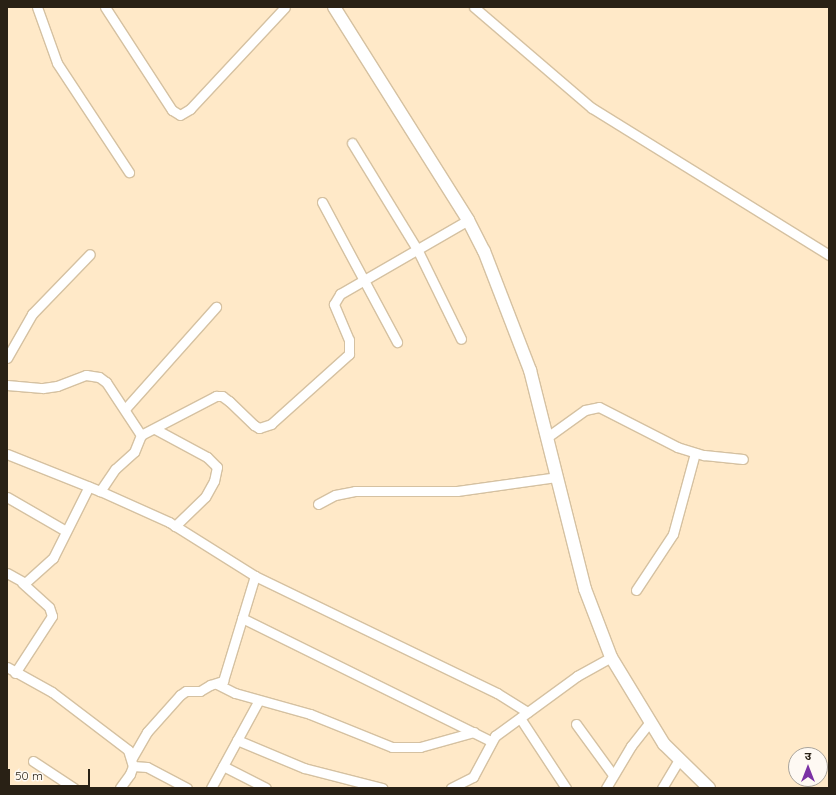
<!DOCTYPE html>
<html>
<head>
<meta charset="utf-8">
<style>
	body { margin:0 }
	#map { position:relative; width:836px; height:795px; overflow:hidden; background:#ffe9c8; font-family:Quicksand,"Noto Sans Devanagari",sans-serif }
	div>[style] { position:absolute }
	.roads { filter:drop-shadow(1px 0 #d5c1a1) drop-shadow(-1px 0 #d5c1a1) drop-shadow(0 1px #d5c1a1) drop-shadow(0 -1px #d5c1a1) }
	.minor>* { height:9px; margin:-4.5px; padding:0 4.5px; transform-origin:4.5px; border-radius:4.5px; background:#fff }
	.secondary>* { height:12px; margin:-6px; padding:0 6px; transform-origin:6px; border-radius:6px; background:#fff }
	span { translate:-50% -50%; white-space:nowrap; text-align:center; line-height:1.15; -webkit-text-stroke:3px #fef9f3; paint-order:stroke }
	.frame { position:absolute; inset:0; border:8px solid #292115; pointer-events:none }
	.north { position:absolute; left:788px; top:747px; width:40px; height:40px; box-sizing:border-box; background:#fef9f3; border:1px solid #a9a39a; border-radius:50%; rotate:0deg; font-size:11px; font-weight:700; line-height:16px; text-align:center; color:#292115 }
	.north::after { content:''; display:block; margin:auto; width:14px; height:18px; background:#7b31a4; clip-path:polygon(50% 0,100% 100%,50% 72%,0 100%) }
	.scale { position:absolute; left:8px; top:769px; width:82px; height:18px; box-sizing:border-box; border:2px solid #292115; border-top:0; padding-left:5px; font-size:12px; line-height:14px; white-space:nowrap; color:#292115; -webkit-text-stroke:3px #fef9f3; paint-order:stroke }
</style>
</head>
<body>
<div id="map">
	<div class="roads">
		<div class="minor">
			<i style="left:37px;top:7px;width:59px;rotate:70.3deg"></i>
			<i style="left:57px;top:63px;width:131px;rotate:56.6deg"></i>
			<i style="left:105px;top:7px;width:123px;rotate:57deg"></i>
			<i style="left:172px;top:110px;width:9px;rotate:32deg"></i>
			<i style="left:180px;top:115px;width:12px;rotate:-31deg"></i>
			<i style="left:190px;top:109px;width:139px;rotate:-47deg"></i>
			<i style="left:474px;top:7px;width:155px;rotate:40.6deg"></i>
			<i style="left:592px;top:108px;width:279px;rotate:31.8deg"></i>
			<i style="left:352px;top:143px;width:124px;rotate:58.5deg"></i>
			<i style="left:417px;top:249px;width:100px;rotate:63.9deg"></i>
			<i style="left:322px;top:202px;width:159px;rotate:61.8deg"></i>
			<i style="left:7px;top:358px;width:51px;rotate:-60.4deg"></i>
			<i style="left:32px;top:314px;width:83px;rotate:-46deg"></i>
			<i style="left:7px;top:385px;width:36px;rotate:5deg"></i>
			<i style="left:43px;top:388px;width:14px;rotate:-8deg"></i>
			<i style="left:57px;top:386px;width:31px;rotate:-21deg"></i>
			<i style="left:86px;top:375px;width:13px;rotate:9deg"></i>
			<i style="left:99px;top:377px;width:9px;rotate:36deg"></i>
			<i style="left:106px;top:382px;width:64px;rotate:56.6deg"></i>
			<i style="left:141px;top:435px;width:18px;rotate:112deg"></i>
			<i style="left:134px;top:452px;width:25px;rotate:138deg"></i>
			<i style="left:115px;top:469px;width:27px;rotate:124deg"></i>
			<i style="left:125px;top:409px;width:137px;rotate:-48.3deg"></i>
			<i style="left:155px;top:429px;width:59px;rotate:28.3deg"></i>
			<i style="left:207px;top:457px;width:14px;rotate:45deg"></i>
			<i style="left:217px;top:467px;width:14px;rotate:102deg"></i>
			<i style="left:214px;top:481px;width:18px;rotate:119deg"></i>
			<i style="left:205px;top:497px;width:42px;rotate:136deg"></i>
			<i style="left:141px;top:435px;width:85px;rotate:-27.5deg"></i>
			<i style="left:216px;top:396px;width:6px"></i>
			<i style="left:222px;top:396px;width:9px;rotate:36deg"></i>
			<i style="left:229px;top:401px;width:35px;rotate:44deg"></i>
			<i style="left:254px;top:425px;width:6px;rotate:31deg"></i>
			<i style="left:259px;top:428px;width:13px;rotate:-18deg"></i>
			<i style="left:271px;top:424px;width:105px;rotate:-41.9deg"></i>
			<i style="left:349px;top:354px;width:14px;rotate:-90deg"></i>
			<i style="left:349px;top:340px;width:39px;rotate:-113deg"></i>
			<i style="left:334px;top:304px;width:12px;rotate:-59deg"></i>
			<i style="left:340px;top:294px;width:148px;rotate:-30deg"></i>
			<i style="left:546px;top:438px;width:48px;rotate:-35.7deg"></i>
			<i style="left:585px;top:410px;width:14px;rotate:-12deg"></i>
			<i style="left:599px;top:407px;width:88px;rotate:27.1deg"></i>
			<i style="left:677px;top:447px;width:28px;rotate:17deg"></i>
			<i style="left:704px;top:455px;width:39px;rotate:6deg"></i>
			<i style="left:7px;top:454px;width:100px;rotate:21.7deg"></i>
			<i style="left:100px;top:491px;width:76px;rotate:24.2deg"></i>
			<i style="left:169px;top:522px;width:102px;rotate:32.1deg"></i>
			<i style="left:255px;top:576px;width:269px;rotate:25.8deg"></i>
			<i style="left:497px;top:693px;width:36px;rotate:32deg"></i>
			<i style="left:7px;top:497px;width:68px;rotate:30deg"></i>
			<i style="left:318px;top:504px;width:19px;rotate:-28deg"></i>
			<i style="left:335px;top:495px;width:20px;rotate:-11deg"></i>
			<i style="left:355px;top:491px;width:102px"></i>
			<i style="left:457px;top:491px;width:100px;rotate:-8deg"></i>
			<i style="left:7px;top:573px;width:21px;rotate:29deg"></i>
			<i style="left:25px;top:583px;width:38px;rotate:-42deg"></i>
			<i style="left:53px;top:558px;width:80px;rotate:-63.4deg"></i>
			<i style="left:636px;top:590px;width:67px;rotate:-56.5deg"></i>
			<i style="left:673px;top:534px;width:84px;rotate:-74.8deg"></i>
			<i style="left:242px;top:618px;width:278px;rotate:26.3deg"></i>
			<i style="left:7px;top:667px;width:51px;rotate:29.1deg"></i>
			<i style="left:52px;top:692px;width:96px;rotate:37.3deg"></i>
			<i style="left:128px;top:750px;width:17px;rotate:73deg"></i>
			<i style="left:133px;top:766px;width:9px;rotate:111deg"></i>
			<i style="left:130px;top:774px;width:17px;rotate:126deg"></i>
			<i style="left:15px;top:673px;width:68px;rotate:-57deg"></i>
			<i style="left:52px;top:616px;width:9px;rotate:-108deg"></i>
			<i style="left:49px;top:607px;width:36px;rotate:-138deg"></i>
			<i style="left:217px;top:684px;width:20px;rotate:27deg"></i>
			<i style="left:235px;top:693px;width:78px;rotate:15.6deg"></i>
			<i style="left:310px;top:714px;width:88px;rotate:21.9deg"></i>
			<i style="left:392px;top:747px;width:28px"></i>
			<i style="left:420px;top:747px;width:56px;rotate:-15.5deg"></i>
			<i style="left:520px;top:718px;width:84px;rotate:56.7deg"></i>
			<i style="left:576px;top:724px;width:63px;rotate:54deg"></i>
			<i style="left:237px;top:740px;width:73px;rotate:22.7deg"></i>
			<i style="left:304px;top:768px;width:81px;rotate:14.4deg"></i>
			<i style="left:132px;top:758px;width:30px;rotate:-60deg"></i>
			<i style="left:147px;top:732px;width:50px;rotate:-48.3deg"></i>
			<i style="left:180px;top:695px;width:7px;rotate:-34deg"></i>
			<i style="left:186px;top:691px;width:14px"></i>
			<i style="left:200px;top:691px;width:12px;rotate:-31deg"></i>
			<i style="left:210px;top:685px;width:14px;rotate:-17deg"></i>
			<i style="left:223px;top:681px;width:110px;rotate:-73.1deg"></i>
			<i style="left:33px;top:761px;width:49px;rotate:33.4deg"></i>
			<i style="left:133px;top:766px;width:14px;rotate:4deg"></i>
			<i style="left:147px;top:767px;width:45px;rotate:27.7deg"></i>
			<i style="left:223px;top:766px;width:48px;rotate:27.1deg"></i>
			<i style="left:211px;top:788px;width:100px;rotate:-61.4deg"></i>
			<i style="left:451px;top:788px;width:25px;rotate:-27deg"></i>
			<i style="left:473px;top:777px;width:47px;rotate:-61.8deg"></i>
			<i style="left:495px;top:736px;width:102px;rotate:-36.2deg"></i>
			<i style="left:577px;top:676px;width:39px;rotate:-29deg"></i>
			<i style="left:606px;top:788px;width:49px;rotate:-59.2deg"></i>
			<i style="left:631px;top:746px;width:29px;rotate:-52deg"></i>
			<i style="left:662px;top:788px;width:31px;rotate:-59deg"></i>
		</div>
		<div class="secondary">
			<i style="left:334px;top:7px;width:252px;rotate:57.8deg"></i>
			<i style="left:468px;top:220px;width:35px;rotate:63deg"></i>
			<i style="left:484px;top:251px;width:128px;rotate:68.9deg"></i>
			<i style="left:530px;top:370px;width:226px;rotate:75.9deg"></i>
			<i style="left:585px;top:589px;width:73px;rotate:69.1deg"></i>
			<i style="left:611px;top:657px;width:102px;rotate:58.7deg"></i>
			<i style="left:664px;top:744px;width:63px;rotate:44.4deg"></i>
		</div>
	</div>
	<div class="frame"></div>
	<div class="north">उ</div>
	<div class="scale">50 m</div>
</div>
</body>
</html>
